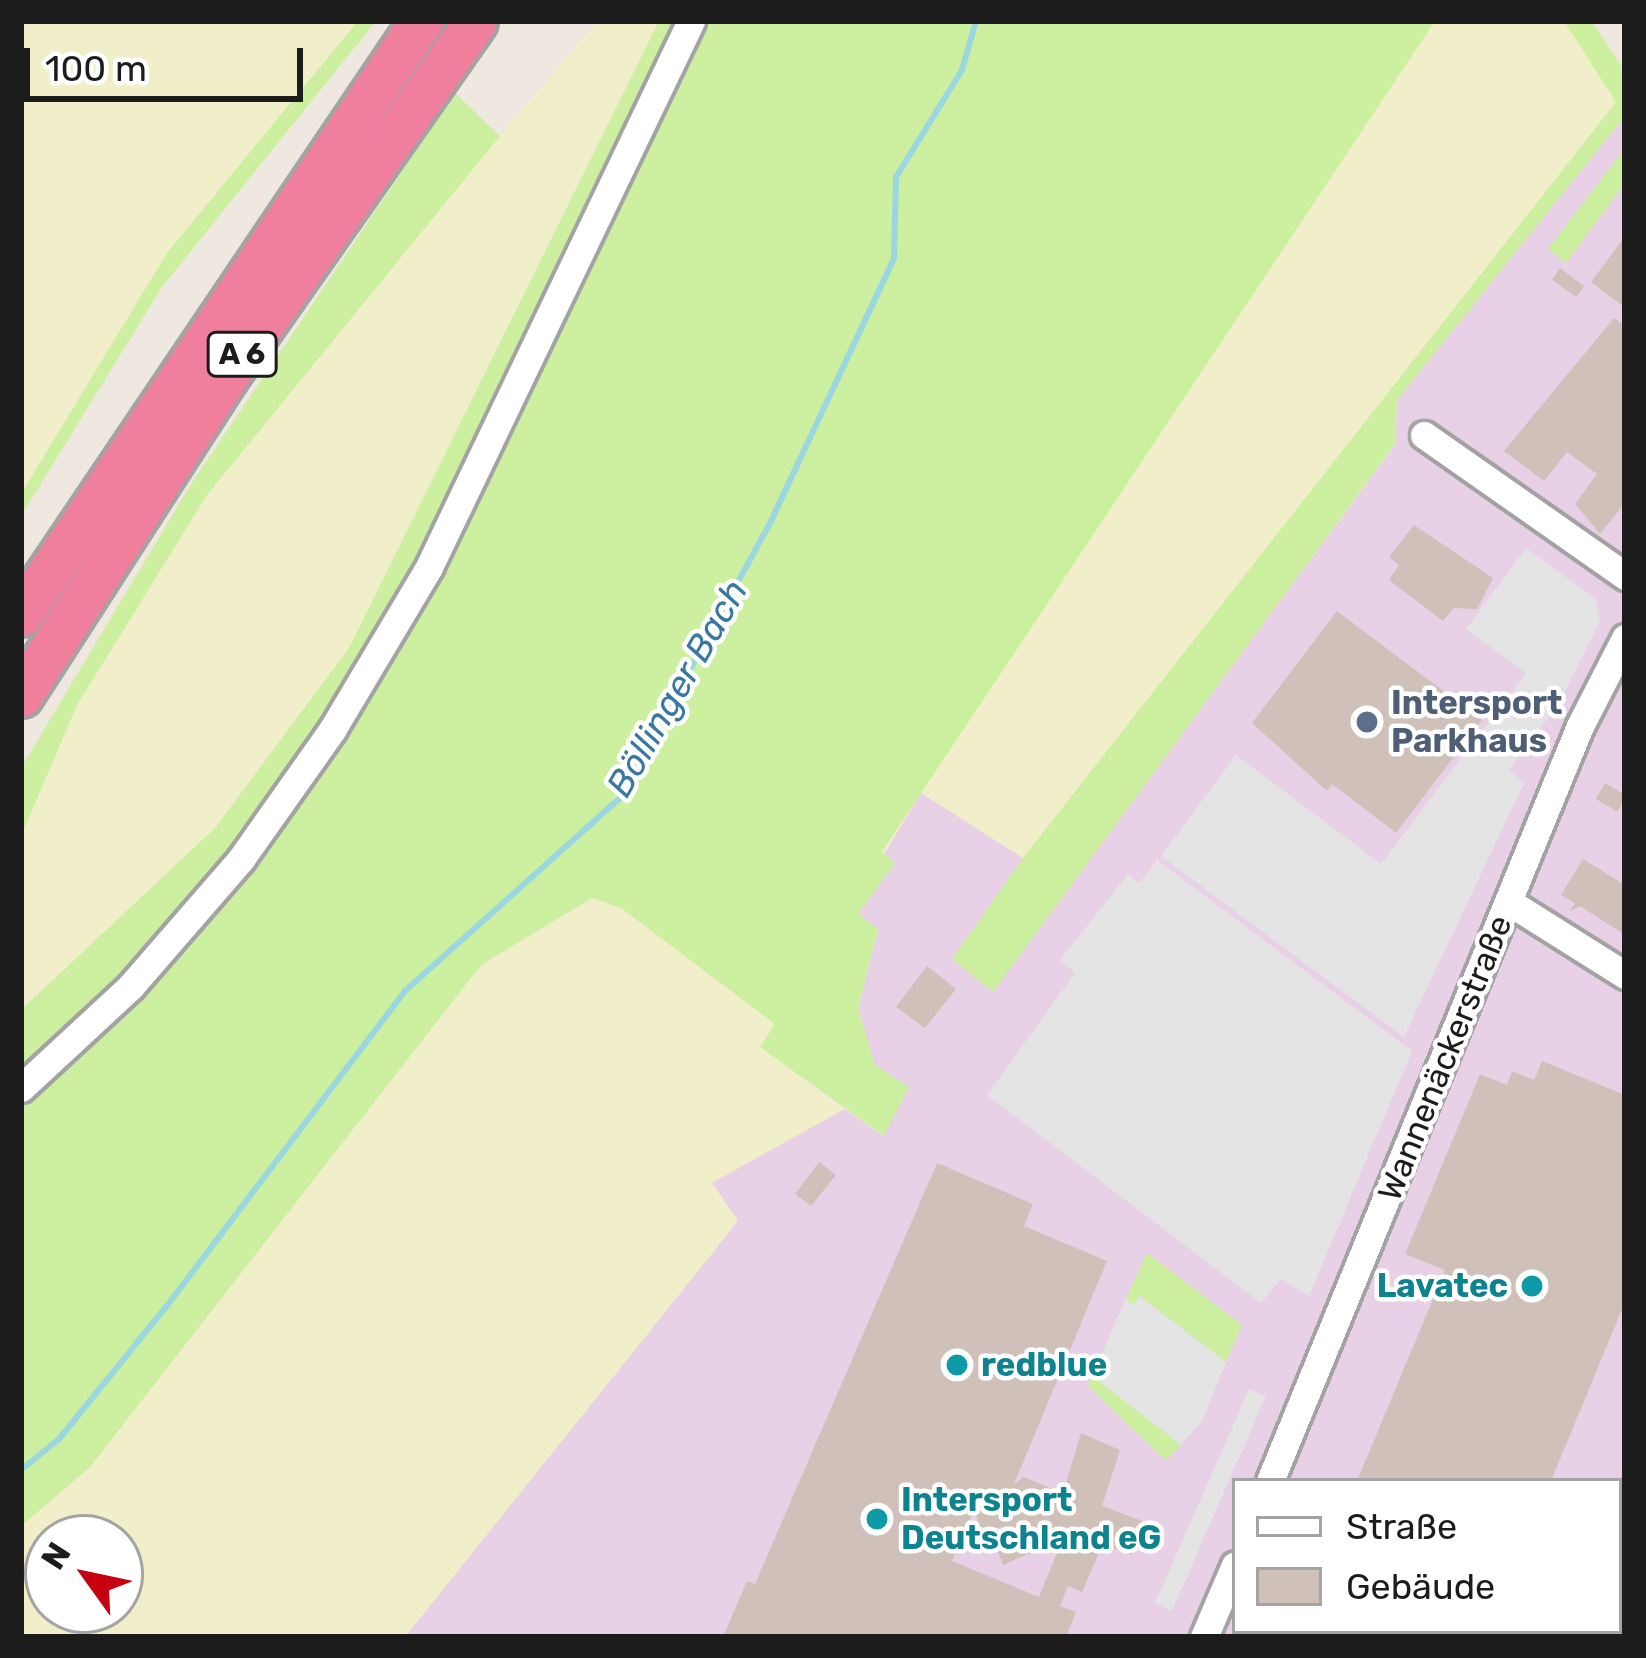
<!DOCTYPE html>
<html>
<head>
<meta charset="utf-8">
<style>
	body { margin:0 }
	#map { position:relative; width:1646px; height:1658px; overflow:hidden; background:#efe8e0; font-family:Rubik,sans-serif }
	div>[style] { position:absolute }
	.industrial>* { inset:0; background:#e8d1e6 }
	.farmland>* { inset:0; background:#f0efc9 }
	.grass>* { inset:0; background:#cdefa0 }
	.parking>* { inset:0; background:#e4e4e4 }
	.stream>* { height:6px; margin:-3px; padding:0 3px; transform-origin:3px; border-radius:3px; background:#9bd7e1 }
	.building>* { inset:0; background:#cfc1b9 }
	.roads { filter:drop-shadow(3px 0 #a3a3a3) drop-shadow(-3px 0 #a3a3a3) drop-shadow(0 3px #a3a3a3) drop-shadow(0 -3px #a3a3a3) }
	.minor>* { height:27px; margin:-13.5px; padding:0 13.5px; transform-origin:13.5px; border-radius:13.5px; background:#fff }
	.highway>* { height:42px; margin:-21px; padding:0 21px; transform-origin:21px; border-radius:21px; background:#ef7f9d }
	.dots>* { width:33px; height:33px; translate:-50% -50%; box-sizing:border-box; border:6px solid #fff; border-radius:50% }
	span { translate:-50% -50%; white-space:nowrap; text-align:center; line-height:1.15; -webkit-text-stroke:9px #fff; paint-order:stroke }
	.shield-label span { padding:3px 9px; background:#fff; border:3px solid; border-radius:9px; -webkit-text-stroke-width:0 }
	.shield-label { font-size:30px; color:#1c1c1c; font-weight:700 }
	.service-label { font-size:33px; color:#4e5e75; font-weight:700 }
	.left { translate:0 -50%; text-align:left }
	.street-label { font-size:33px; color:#1c1c1c }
	.culture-label { font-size:33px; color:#0d838f; font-weight:700 }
	.right { translate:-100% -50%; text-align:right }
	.water-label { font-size:36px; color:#3a78a4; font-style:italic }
	.frame { position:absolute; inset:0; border:24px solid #1c1c1c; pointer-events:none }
	.legend { position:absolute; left:1232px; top:1478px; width:390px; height:156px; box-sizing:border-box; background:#fff; border:3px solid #a4a4a4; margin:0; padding:15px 21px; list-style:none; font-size:36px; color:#1c1c1c }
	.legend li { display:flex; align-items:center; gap:24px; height:60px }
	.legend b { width:60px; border:3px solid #a4a4a4 }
	.north { position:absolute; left:24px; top:1514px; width:120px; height:120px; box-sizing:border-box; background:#fff; border:3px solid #a4a4a4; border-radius:50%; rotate:303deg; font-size:33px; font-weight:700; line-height:48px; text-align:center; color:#1c1c1c }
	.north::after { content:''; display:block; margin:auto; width:42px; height:54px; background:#c70011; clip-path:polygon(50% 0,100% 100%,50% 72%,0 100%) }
	.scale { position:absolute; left:24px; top:48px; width:279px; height:54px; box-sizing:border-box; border:6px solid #1c1c1c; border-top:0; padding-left:15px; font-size:36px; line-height:42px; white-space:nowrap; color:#1c1c1c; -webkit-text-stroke:9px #fff; paint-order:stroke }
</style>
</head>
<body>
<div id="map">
	<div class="industrial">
		<i style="clip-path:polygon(evenodd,1625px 116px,1625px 1637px,405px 1637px,737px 1222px,711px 1183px,845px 1109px,883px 1136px,858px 1008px,878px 929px,857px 914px,894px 862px,881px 852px,921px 792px,1023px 858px,953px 959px,993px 991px,1395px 445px,1397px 400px,1625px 116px,1235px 1481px,1619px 1481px,1619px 1631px,1235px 1631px,1235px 1481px)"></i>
	</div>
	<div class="farmland">
		<i style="clip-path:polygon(21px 21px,358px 21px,167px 253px,21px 494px)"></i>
		<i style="clip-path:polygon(598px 21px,659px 21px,349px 648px,215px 828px,21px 1010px,21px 836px,77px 705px,207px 495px,348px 313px)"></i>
		<i style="clip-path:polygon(1237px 21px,1564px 21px,1617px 101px,1023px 858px,921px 793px,802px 990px)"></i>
		<i style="clip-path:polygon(evenodd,593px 898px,621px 908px,776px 1025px,760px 1047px,844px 1109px,712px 1183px,738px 1221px,405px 1637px,21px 1637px,21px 1526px,90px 1467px,481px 965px,593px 898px,48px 1538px,120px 1538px,120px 1610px,48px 1610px,48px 1538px)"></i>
	</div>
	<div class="grass">
		<i style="clip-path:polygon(358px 21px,376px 21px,162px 287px,21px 516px,21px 494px,167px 253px)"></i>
		<i style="clip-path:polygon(659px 21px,1435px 21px,882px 852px,895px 863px,858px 914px,878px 929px,858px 1008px,875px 1065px,909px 1087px,884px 1136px,760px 1047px,775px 1024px,621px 908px,592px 898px,481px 965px,90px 1467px,21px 1526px,21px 1010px,215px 828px,349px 648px)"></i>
		<i style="clip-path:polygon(1564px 21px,1592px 21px,1625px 72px,1625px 116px,1397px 400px,1395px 444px,993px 992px,952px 959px,1023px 858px,1616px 102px)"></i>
		<i style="clip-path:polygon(455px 93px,500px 136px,207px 495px,77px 705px,21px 836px,21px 768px,191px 484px)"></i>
		<i style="clip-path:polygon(1625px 148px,1625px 183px,1566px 263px,1548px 249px)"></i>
		<i style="clip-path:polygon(1147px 1253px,1242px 1325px,1226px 1362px,1140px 1296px,1135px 1306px,1126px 1299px)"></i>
		<i style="clip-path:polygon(1098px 1362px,1107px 1368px,1101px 1383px,1181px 1445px,1165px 1460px,1088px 1386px)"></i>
	</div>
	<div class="parking">
		<i style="clip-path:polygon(1526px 548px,1596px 599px,1600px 621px,1559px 703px,1509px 770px,1524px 783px,1404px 1037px,1161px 856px,1236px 755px,1381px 864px,1526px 673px,1466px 629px)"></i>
		<i style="clip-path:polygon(1157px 860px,1412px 1051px,1309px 1296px,1281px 1279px,1261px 1303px,987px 1095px,1075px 973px,1060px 960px,1128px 874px,1139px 883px)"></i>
		<i style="clip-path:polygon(1139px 1296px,1226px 1362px,1203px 1420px,1181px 1445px,1100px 1382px,1107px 1368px,1098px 1362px,1126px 1299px,1134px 1305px)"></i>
		<i style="clip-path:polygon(1249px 1389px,1266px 1396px,1172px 1611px,1155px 1603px)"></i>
	</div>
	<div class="stream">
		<i style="left:21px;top:1470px;width:49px;rotate:-39.2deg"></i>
		<i style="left:59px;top:1439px;width:170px;rotate:-51deg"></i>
		<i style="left:166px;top:1307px;width:398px;rotate:-52.9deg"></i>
		<i style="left:406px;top:990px;width:286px;rotate:-41.9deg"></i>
		<i style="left:619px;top:799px;width:317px;rotate:-61.3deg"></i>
		<i style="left:771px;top:521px;width:290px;rotate:-64.9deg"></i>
		<i style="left:894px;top:258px;width:81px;rotate:-88.6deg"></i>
		<i style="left:896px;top:177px;width:126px;rotate:-58.3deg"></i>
		<i style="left:962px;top:70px;width:51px;rotate:-74.1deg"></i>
	</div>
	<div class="building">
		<i style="clip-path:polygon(1625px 236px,1625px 308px,1591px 282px)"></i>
		<i style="clip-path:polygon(1560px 268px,1584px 286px,1576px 297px,1552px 280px)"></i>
		<i style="clip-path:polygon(1614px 318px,1625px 326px,1625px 503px,1600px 534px,1575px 504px,1597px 474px,1567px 452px,1544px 481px,1504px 451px)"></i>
		<i style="clip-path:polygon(1414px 525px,1493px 578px,1477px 609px,1454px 608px,1443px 621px,1389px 580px,1399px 565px,1389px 557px)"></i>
		<i style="clip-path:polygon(1337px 611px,1482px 720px,1396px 833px,1332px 784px,1327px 791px,1252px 723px)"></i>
		<i style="clip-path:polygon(1605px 783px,1625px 795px,1618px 812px,1596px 799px)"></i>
		<i style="clip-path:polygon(1583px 859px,1625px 885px,1625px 935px,1580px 906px,1570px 911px,1575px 903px,1561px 895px)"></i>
		<i style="clip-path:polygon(927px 966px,956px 989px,925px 1028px,896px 1007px)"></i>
		<i style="clip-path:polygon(1542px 1061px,1625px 1095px,1625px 1302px,1551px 1481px,1357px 1481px,1445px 1270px,1405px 1254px,1480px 1074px,1507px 1085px,1512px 1071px,1534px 1080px)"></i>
		<i style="clip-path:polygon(819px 1162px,836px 1175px,811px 1206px,795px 1194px)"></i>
		<i style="clip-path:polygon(evenodd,937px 1163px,1033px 1204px,1024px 1226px,1107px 1261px,1014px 1484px,1024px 1477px,1063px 1493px,1081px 1433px,1120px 1450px,1102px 1506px,1156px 1526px,1131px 1555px,1103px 1544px,1082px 1592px,1068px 1586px,1060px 1606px,1076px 1612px,1066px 1637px,723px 1637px,747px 1581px,755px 1584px,937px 1163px,974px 1510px,982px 1532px,1003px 1527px,992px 1537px,1003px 1565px,1030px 1553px,1033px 1538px,1059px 1548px,1039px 1597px,952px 1561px,974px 1510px)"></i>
		<i style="clip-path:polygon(1262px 1631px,1407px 1631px,1260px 1637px)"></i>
	</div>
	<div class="roads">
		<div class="minor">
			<i style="left:1424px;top:435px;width:246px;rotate:35deg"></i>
			<i style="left:1509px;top:902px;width:137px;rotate:32.2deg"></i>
			<i style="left:21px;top:1088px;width:150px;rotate:-42.8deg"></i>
			<i style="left:131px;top:986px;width:168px;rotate:-49.1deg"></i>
			<i style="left:241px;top:859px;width:158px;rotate:-54.8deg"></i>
			<i style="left:332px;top:730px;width:190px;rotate:-59.2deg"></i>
			<i style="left:429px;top:567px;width:606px;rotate:-64.37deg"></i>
			<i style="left:1270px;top:1481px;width:816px;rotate:-67.68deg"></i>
			<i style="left:1580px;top:726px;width:99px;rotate:-62.9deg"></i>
			<i style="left:1204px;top:1637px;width:78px;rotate:-66.7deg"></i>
		</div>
		<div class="highway">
			<i style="left:21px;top:615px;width:717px;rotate:-55.98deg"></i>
			<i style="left:21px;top:696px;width:375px;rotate:-57.2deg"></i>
			<i style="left:224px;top:381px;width:439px;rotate:-55deg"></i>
		</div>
	</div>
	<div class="dots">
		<i style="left:1367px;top:722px;background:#5c6f8a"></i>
		<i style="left:1532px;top:1286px;background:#0f9aa8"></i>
		<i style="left:957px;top:1365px;background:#0f9aa8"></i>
		<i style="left:877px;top:1519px;background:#0f9aa8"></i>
	</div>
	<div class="shield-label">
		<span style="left:242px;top:354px">A 6</span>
	</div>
	<div class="service-label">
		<span class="left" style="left:1391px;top:722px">Intersport<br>Parkhaus</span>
	</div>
	<div class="street-label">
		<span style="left:1445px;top:1058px;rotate:-68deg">Wannenäckerstraße</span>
	</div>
	<div class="culture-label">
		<span class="right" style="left:1508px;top:1286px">Lavatec</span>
		<span class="left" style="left:981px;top:1365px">redblue</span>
		<span class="left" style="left:901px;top:1519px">Intersport<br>Deutschland eG</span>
	</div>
	<div class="water-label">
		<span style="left:677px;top:688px;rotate:-60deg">Böllinger Bach</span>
	</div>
	<div class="frame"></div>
	<ul class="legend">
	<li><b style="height:15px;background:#fff"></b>Straße</li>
	<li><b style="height:33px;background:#cfc1b9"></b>Gebäude</li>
	</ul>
	<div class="north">N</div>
	<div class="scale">100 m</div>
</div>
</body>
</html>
